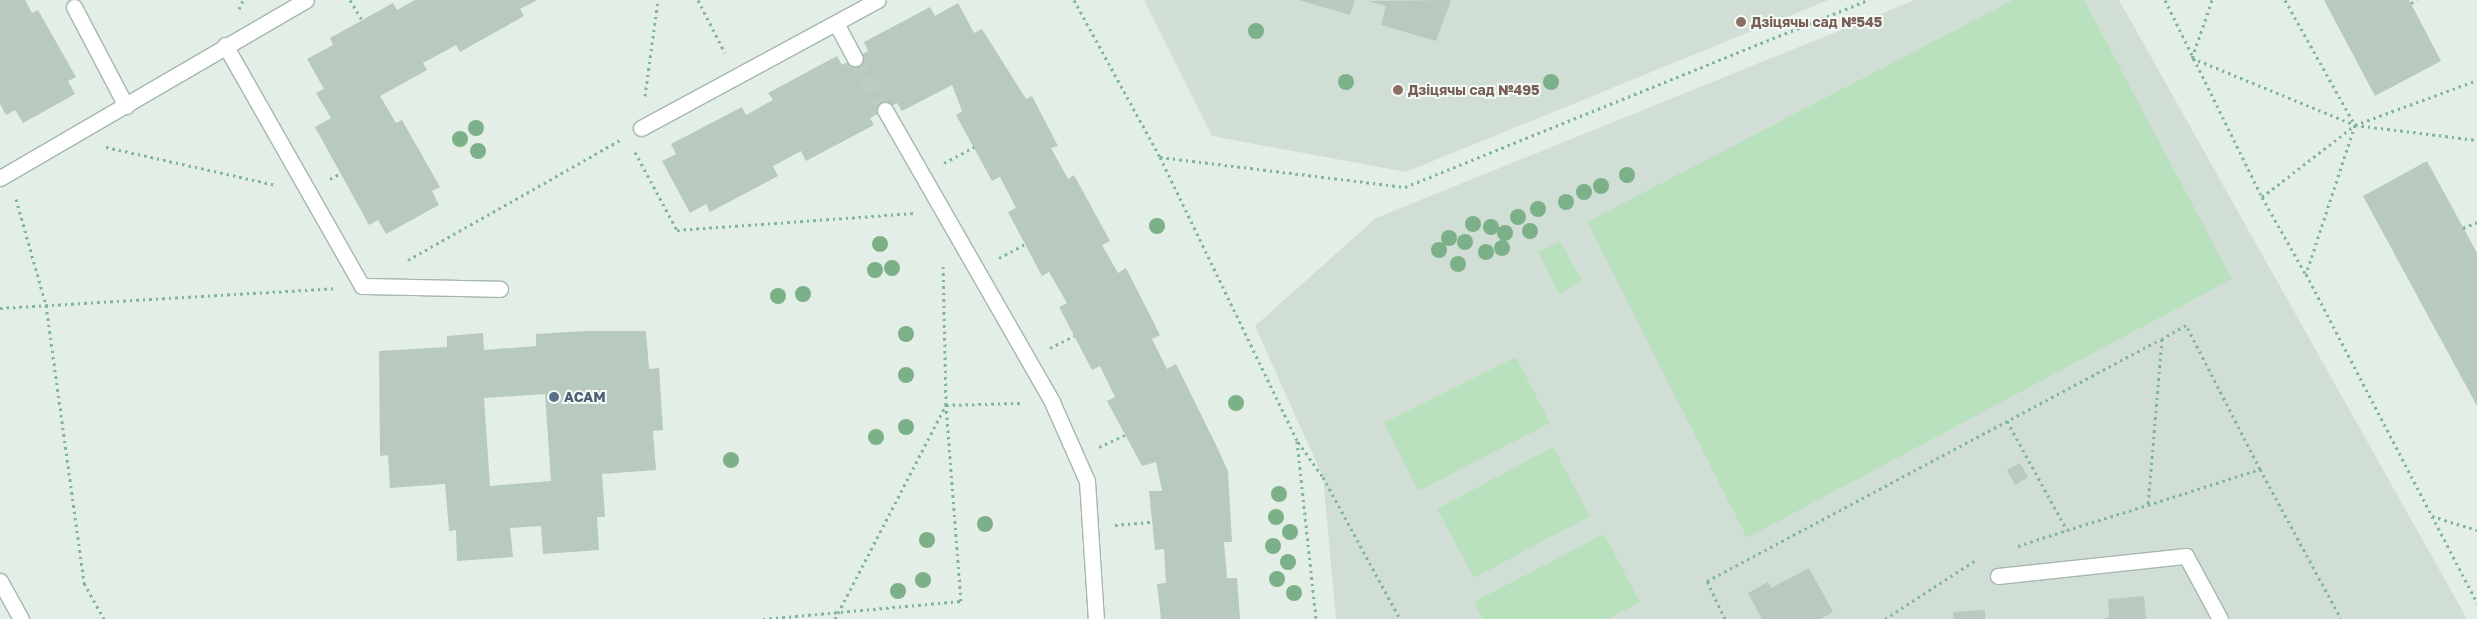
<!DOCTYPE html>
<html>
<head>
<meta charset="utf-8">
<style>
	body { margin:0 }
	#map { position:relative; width:2477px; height:619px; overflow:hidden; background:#e3eee7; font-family:"Golos Text",sans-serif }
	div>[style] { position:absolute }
	.built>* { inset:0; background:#d1ded6 }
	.green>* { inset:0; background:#bae1be }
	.building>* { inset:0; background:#b8c9c0 }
	.minor-tunnel>* { height:15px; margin-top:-7.5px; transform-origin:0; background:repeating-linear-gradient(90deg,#bcccc3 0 15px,transparent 0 23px) }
	.path>* { height:3px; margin-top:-1.5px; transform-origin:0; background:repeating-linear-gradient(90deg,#80b59c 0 2.5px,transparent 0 6.5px) }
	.roads { filter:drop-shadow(1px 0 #a5b7ae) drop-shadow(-1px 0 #a5b7ae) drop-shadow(0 1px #a5b7ae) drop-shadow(0 -1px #a5b7ae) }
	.minor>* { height:15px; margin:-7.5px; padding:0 7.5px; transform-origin:7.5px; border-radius:7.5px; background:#fff }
	.trees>* { width:16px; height:16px; margin:-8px; border-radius:50%; background:#7cb088 }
	.dots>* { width:14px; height:14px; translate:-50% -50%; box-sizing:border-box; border:2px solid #f4faf6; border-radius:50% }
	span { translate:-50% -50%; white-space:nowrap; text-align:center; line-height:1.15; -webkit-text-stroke:4px #f4faf6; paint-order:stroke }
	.education-label { font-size:14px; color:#785e54; font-weight:700 }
	.left { translate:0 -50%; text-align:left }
	.service-label { font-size:14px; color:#4e5e75; font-weight:700 }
</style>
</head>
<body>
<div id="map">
	<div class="built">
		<i style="clip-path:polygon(1144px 0,1828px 0,1406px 172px,1212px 136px)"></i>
		<i style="clip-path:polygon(1915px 0,2119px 0,2467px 619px,1336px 619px,1323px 477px,1255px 326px,1376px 218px)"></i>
	</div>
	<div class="green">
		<i style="clip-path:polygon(2013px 0,2084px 0,2232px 279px,1747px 538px,1587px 222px)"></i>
		<i style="clip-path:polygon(1560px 241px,1582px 281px,1559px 294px,1538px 252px)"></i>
		<i style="clip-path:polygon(1516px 357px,1550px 423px,1418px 491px,1384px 423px)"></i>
		<i style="clip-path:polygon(1553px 447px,1590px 516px,1474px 578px,1437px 509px)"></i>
		<i style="clip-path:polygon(1604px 534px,1640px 602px,1608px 619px,1483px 619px,1474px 602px)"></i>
	</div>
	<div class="building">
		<i style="clip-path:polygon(0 0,25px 0,32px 13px,38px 10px,76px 77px,68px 81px,75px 94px,23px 123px,15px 110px,6px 115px,0 104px)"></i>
		<i style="clip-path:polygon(415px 0,537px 0,520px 9px,524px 16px,460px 52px,456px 45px,423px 63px,427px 70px,380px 96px,396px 123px,402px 120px,440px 187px,432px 191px,439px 205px,386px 234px,378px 220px,369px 225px,315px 127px,331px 118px,316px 93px,324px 89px,307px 59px,333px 45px,330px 38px,393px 3px,397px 10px)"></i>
		<i style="clip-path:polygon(1299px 0,1355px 0,1350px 15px)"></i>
		<i style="clip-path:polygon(1451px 0,1436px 41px,1381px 25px,1386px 6px,1368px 1px)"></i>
		<i style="clip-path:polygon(2324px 0,2409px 0,2441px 61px,2375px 96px)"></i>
		<i style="clip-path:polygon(958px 3px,974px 33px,982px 29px,1026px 99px,1032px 96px,1058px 146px,1051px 148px,1068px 179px,1074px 175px,1110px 241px,1102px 245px,1118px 273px,1126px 268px,1160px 335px,1152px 339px,1167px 369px,1176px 364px,1216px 445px,1228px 471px,1232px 542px,1224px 542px,1227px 578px,1237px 578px,1240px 619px,1161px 619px,1157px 584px,1166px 583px,1164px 549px,1155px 550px,1149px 491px,1162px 491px,1156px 462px,1142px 466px,1107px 401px,1115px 397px,1100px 366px,1092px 370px,1059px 307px,1067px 303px,1049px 272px,1042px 276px,1008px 212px,1016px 208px,1000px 177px,992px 181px,956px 115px,962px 111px,952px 85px,902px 111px,897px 103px,870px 118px,874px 125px,806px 161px,801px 151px,773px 166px,778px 176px,710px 212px,706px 204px,690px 213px,662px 161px,676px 154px,671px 144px,742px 107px,746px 115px,773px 100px,768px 93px,837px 56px,842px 65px,868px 51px,864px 42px,930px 7px,935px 16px)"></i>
		<i style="clip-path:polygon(2427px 161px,2477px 253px,2477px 406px,2363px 196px)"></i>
		<i style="clip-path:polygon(evenodd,585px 331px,646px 331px,649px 369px,659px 368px,663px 430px,653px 431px,656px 470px,602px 474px,605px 517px,597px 517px,599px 550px,543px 554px,541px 526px,510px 528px,513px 557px,457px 561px,456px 530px,449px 531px,445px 484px,390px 488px,388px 455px,380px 456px,379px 351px,447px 347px,447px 336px,483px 333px,484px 350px,536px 346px,536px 334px,585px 331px,545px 394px,551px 481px,490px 486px,484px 398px,545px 394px)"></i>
		<i style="clip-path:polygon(2020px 463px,2028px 477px,2015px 485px,2007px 470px)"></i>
		<i style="clip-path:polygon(1809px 568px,1833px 612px,1821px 619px,1762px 619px,1748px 593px,1768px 582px,1771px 588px)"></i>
		<i style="clip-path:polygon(2144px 596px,2146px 619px,2102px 619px,2109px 617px,2108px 599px)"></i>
		<i style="clip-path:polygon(1985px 610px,1985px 619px,1954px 619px,1953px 612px)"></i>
	</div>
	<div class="minor-tunnel">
		<i style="left:855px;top:58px;width:60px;rotate:60deg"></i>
	</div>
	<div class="path">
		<i style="left:350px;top:0;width:23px;rotate:59deg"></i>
		<i style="left:698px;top:0;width:59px;rotate:63deg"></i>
		<i style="left:1074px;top:0;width:179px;rotate:61.3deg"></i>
		<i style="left:1160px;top:157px;width:315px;rotate:64.2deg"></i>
		<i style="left:1297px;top:441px;width:179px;rotate:83.9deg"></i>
		<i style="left:2165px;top:0;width:220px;rotate:63.8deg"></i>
		<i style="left:2262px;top:197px;width:87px;rotate:60.5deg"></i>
		<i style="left:2212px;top:0;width:61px;rotate:109deg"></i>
		<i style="left:2192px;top:58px;width:176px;rotate:22.3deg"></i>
		<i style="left:2355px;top:125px;width:123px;rotate:7deg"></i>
		<i style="left:2285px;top:0;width:143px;rotate:60.8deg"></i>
		<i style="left:2355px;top:125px;width:157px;rotate:108.2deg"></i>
		<i style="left:2306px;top:274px;width:371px;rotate:62.5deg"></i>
		<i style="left:2411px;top:3px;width:7px;rotate:-27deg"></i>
		<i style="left:239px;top:9px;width:10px;rotate:-66deg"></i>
		<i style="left:645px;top:96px;width:97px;rotate:-82.3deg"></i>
		<i style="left:106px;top:147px;width:174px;rotate:12.6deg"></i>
		<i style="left:635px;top:152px;width:89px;rotate:61.7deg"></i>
		<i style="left:677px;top:230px;width:238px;rotate:-4.1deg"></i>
		<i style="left:1160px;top:157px;width:247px;rotate:7deg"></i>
		<i style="left:1405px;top:187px;width:499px;rotate:-22deg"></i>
		<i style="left:944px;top:163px;width:34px;rotate:-28deg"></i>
		<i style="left:330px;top:179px;width:13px;rotate:-29deg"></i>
		<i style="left:2262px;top:197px;width:118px;rotate:-37.7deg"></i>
		<i style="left:2355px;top:125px;width:130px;rotate:-20.2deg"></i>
		<i style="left:16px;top:199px;width:110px;rotate:74.2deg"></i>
		<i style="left:46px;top:305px;width:281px;rotate:82.2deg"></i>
		<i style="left:84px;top:583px;width:41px;rotate:60.9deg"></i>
		<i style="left:2463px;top:228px;width:15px;rotate:-23deg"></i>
		<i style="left:999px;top:258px;width:30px;rotate:-28deg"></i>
		<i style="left:408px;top:260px;width:244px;rotate:-29.5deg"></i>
		<i style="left:0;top:308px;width:335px;rotate:-3.4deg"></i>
		<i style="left:1050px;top:348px;width:27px;rotate:-27deg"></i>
		<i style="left:2007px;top:421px;width:124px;rotate:61.2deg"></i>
		<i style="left:1298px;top:442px;width:43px;rotate:54.5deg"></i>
		<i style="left:1323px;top:477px;width:162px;rotate:61.5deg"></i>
		<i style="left:1099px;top:447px;width:29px;rotate:-25deg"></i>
		<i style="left:2260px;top:469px;width:170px;rotate:61.6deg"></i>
		<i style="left:2432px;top:516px;width:47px;rotate:17.3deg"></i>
		<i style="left:1115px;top:525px;width:37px;rotate:-5deg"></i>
		<i style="left:2018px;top:546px;width:52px;rotate:-18.1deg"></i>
		<i style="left:2067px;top:530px;width:85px;rotate:-17.2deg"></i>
		<i style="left:2148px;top:505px;width:118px;rotate:-17.8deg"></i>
		<i style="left:2260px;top:469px;width:162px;rotate:-117.2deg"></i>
		<i style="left:2186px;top:325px;width:28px;rotate:150deg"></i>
		<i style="left:2162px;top:339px;width:167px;rotate:94.8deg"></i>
		<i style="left:763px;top:619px;width:199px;rotate:-5.2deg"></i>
		<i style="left:961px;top:601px;width:197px;rotate:-94.4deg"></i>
		<i style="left:946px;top:405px;width:141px;rotate:-91.2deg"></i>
		<i style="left:835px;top:619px;width:241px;rotate:-62.6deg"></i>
		<i style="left:946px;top:405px;width:78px;rotate:-1.5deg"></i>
		<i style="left:1725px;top:619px;width:42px;rotate:-115.3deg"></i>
		<i style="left:1707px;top:581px;width:514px;rotate:-28.06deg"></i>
		<i style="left:1885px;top:619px;width:108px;rotate:-33deg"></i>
	</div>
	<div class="roads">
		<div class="minor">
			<i style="left:74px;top:7px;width:112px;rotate:62.3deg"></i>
			<i style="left:836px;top:23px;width:40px;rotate:62deg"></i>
			<i style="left:225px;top:45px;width:277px;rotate:60.4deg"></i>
			<i style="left:362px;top:286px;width:138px;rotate:1.2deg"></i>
			<i style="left:885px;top:110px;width:336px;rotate:60.2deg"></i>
			<i style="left:1052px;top:402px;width:86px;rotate:66.1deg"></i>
			<i style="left:1087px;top:481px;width:138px;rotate:86.3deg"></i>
			<i style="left:641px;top:128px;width:269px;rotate:-28.4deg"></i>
			<i style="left:0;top:178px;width:354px;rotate:-30.2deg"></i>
			<i style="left:1998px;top:576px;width:189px;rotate:-6.1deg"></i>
			<i style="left:2186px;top:556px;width:72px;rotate:61.6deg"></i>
			<i style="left:0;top:581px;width:43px;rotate:61.1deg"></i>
		</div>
	</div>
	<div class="trees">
		<i style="left:1256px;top:31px"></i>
		<i style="left:1346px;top:82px"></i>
		<i style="left:1551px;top:82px"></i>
		<i style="left:476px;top:128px"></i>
		<i style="left:460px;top:139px"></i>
		<i style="left:478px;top:151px"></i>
		<i style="left:1627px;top:175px"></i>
		<i style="left:1601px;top:186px"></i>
		<i style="left:1584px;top:192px"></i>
		<i style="left:1566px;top:202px"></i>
		<i style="left:1538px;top:209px"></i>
		<i style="left:1518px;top:217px"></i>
		<i style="left:1473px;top:224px"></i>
		<i style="left:1157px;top:226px"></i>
		<i style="left:1491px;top:227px"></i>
		<i style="left:1530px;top:231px"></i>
		<i style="left:1505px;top:233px"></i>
		<i style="left:1449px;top:238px"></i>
		<i style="left:1465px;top:242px"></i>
		<i style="left:880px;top:244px"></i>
		<i style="left:1502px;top:248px"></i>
		<i style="left:1439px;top:250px"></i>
		<i style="left:1486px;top:252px"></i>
		<i style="left:1458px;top:264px"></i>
		<i style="left:892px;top:268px"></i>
		<i style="left:875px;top:270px"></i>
		<i style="left:803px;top:294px"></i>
		<i style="left:778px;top:296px"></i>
		<i style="left:906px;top:334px"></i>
		<i style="left:906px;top:375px"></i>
		<i style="left:1236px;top:403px"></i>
		<i style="left:906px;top:427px"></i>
		<i style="left:876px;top:437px"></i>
		<i style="left:731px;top:460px"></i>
		<i style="left:1279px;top:494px"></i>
		<i style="left:1276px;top:517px"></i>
		<i style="left:985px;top:524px"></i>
		<i style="left:1290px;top:532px"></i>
		<i style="left:927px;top:540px"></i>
		<i style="left:1273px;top:546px"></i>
		<i style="left:1288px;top:562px"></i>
		<i style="left:1277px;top:579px"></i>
		<i style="left:923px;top:580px"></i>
		<i style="left:898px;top:591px"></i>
		<i style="left:1294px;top:593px"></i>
	</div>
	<div class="dots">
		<i style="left:1741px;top:22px;background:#8d6e63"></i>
		<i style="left:1398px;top:90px;background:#8d6e63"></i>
		<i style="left:554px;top:397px;background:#5c6f8a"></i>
	</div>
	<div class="education-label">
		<span class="left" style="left:1751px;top:22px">Дзіцячы сад №545</span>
		<span class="left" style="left:1408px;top:90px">Дзіцячы сад №495</span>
	</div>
	<div class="service-label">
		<span class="left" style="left:564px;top:397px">АСАМ</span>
	</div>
</div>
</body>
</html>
